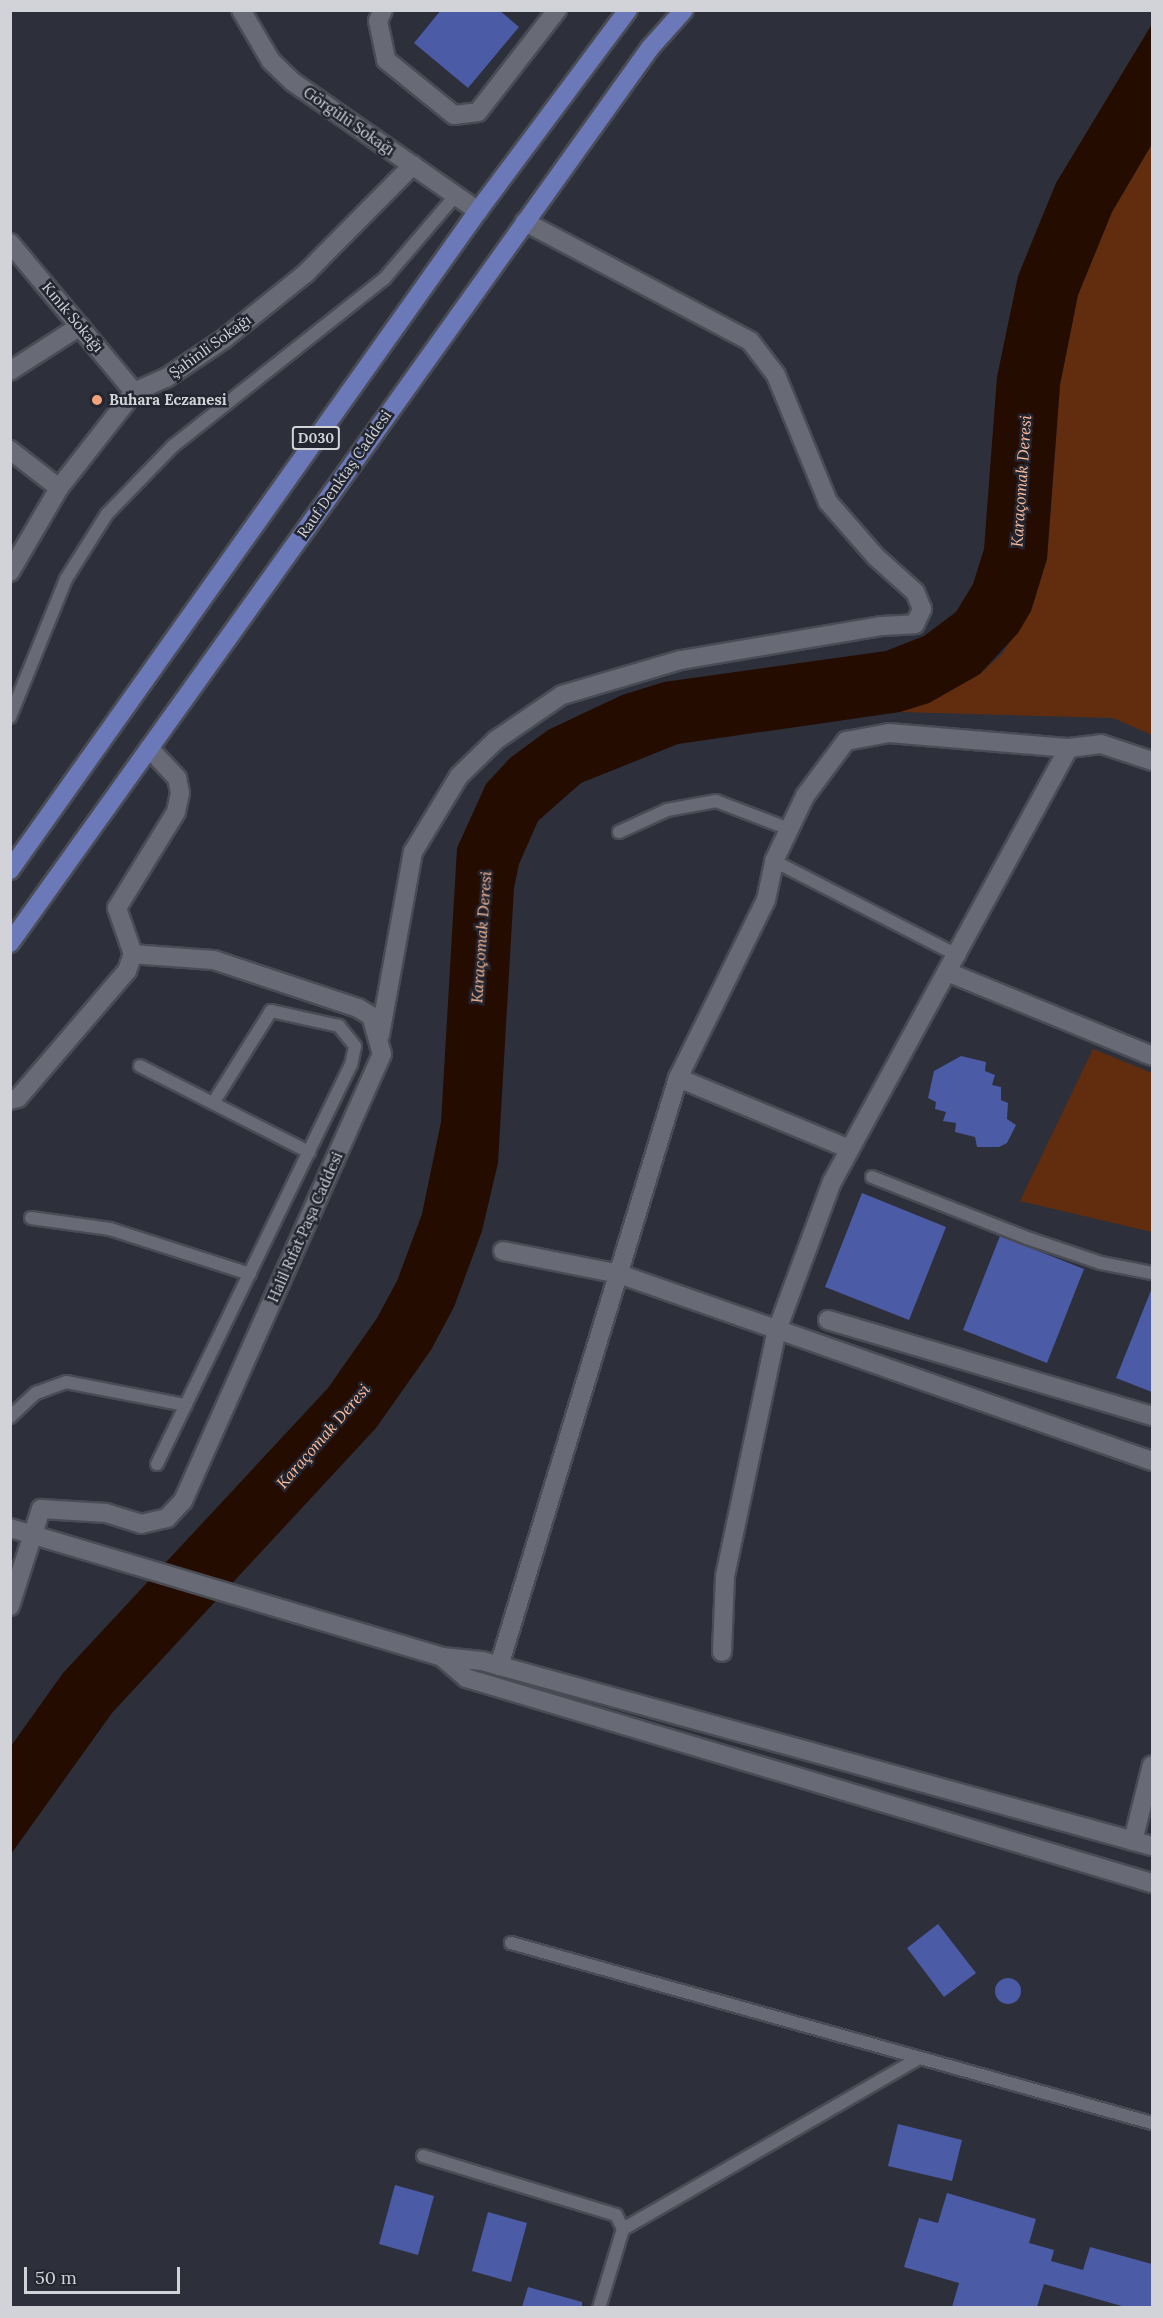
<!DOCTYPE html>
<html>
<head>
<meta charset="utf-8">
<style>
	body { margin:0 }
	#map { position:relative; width:1163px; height:2318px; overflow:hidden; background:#2d303a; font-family:Lora,serif }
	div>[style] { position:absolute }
	.green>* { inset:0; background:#622d0f }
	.water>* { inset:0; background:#250c01 }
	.building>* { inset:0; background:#4b5ba5 }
	.round { border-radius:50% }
	.roads { filter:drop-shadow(2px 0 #4a4c55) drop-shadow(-2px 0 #4a4c55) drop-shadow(0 2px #4a4c55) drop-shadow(0 -2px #4a4c55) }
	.lane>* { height:12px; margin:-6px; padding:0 6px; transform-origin:6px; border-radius:6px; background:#686b76 }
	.street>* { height:18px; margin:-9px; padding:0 9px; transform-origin:9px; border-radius:9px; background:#686b76 }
	.secondary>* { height:18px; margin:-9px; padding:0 9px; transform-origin:9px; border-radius:9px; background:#686b76 }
	.primary>* { height:18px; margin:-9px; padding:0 9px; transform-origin:9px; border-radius:9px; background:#6b79b9 }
	.dots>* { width:16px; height:16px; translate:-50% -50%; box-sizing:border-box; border:3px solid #232630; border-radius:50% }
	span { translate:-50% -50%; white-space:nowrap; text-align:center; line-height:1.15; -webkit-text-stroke:5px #232630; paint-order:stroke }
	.shield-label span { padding:2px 4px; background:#232630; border:2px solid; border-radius:4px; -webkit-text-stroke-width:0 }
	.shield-label { font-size:14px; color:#d1d3d9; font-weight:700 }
	.street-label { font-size:15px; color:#d1d3d9 }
	.poi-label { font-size:15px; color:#d1d3d9; font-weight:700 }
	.left { translate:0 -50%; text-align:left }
	.water-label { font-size:16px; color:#ffbb9a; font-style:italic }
	.frame { position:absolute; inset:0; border:12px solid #d1d3d9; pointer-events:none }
	.scale { position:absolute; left:24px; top:2267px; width:156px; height:27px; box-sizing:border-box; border:3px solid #d1d3d9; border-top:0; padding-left:8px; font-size:18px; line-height:21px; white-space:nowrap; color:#d1d3d9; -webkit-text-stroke:4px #232630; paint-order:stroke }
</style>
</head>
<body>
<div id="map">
	<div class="green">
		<i style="clip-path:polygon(1152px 144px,1152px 735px,1113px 718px,900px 712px,929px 703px,980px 674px,1002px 654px,1031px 611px,1047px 559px,1060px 385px,1078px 295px,1112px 212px)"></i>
		<i style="clip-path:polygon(1093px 1049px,1152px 1073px,1152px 1232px,1020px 1201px)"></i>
	</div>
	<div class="water">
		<i style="clip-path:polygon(1152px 24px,1152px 144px,1112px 212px,1078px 295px,1060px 385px,1047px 559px,1031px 611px,1018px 633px,980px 674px,929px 703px,900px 712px,678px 744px,581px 783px,538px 821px,519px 864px,514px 888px,498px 1163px,482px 1231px,454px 1307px,431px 1350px,376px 1428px,112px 1713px,11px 1854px,11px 1746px,63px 1673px,328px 1388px,377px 1318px,397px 1281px,422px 1214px,441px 1122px,457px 848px,486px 784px,510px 758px,548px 730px,622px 695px,664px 682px,886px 651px,924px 636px,956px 612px,973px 584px,984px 549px,997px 377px,1018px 276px,1056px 183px)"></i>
	</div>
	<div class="building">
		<i style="clip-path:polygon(441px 10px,499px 10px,519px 27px,468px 88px,414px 43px)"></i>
		<i style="clip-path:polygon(961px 1056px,986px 1062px,985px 1071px,995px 1075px,992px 1085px,1001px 1087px,1001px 1100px,1008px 1103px,1007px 1119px,1016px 1125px,1007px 1143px,999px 1147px,977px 1147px,975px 1137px,955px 1132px,956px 1123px,943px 1121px,946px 1112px,935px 1109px,936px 1102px,928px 1098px,934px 1071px)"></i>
		<i style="clip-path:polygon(862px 1193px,946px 1227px,909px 1320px,825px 1287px)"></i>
		<i style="clip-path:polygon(1000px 1236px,1084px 1269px,1047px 1363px,963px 1330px)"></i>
		<i style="clip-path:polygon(1152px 1288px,1152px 1392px,1116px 1378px)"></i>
		<i style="clip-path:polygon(938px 1924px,976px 1973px,944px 1997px,907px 1948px)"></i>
		<i class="round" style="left:995px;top:1978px;width:26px;height:26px"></i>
		<i style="clip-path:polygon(898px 2124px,962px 2140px,952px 2181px,888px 2166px)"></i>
		<i style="clip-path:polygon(395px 2185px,434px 2196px,418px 2255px,379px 2244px)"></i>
		<i style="clip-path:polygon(947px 2193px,1036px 2219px,1029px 2243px,1054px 2250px,1051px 2261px,1083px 2270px,1090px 2247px,1152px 2264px,1152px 2307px,1125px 2307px,1044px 2284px,1037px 2307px,952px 2307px,959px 2283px,904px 2267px,919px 2218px,938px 2223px)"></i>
		<i style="clip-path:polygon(488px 2212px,527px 2223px,511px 2282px,472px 2271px)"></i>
		<i style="clip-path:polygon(528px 2287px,582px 2302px,582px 2307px,522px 2307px)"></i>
	</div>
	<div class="roads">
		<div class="lane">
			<i style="left:10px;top:717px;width:149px;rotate:-67.9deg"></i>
			<i style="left:66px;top:579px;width:77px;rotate:-57.8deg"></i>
			<i style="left:107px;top:514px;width:95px;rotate:-45.9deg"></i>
			<i style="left:173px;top:446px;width:269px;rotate:-38.4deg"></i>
			<i style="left:384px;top:279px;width:111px;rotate:-49.4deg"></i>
			<i style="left:619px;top:832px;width:53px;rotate:-24.6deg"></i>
			<i style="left:667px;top:810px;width:50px;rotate:-10.4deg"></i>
			<i style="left:716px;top:801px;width:78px;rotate:21deg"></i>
			<i style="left:774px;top:861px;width:208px;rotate:27.2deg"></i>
			<i style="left:140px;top:1066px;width:190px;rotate:27deg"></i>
			<i style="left:872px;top:1177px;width:167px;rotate:21.5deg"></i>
			<i style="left:1027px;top:1238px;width:78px;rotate:18.7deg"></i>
			<i style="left:1101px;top:1263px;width:52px;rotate:11.1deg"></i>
			<i style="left:31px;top:1218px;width:80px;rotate:7.9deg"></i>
			<i style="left:110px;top:1229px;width:147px;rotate:17.8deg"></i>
			<i style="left:10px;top:1417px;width:35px;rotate:-43deg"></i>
			<i style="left:36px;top:1393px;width:32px;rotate:-20deg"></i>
			<i style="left:66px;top:1382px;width:122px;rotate:10.9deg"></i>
			<i style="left:157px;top:1464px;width:444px;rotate:-64.1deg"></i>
			<i style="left:351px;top:1065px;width:19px;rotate:-78deg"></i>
			<i style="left:355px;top:1046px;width:26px;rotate:-129deg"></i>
			<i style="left:339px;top:1026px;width:70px;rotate:-167.6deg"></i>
			<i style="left:271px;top:1011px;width:109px;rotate:122.2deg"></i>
			<i style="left:511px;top:1943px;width:666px;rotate:15.69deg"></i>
			<i style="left:423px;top:2156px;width:202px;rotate:17deg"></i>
			<i style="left:616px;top:2215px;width:16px;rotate:63deg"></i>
			<i style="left:623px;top:2229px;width:83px;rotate:106.9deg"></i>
			<i style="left:623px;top:2229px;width:342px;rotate:-30deg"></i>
		</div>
		<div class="street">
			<i style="left:241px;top:10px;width:59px;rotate:59.5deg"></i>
			<i style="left:271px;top:61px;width:30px;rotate:44deg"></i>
			<i style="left:293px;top:82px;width:226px;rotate:34.9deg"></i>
			<i style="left:383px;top:10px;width:12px;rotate:114deg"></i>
			<i style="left:378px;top:21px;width:40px;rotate:78deg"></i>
			<i style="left:386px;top:60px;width:87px;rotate:39deg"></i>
			<i style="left:454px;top:115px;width:24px;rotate:-7deg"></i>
			<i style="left:478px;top:112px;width:129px;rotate:-52.2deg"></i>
			<i style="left:10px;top:243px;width:194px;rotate:50.2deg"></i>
			<i style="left:10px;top:371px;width:83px;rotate:-32.7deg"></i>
			<i style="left:10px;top:450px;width:62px;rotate:37.8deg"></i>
			<i style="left:10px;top:572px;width:97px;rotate:-59.7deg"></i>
			<i style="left:59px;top:488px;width:122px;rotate:-52deg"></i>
			<i style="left:134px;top:392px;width:35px;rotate:-24deg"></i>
			<i style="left:166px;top:378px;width:70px;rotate:-33.9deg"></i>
			<i style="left:224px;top:339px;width:105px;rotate:-38.8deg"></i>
			<i style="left:306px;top:273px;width:152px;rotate:-45.3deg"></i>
			<i style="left:950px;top:973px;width:218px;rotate:22.3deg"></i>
			<i style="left:380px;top:1035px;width:186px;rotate:-79.8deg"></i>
			<i style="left:413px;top:852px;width:89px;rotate:-58.8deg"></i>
			<i style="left:459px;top:776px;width:52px;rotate:-44.2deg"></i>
			<i style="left:496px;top:740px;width:80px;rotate:-34.3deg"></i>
			<i style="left:562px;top:695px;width:124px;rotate:-16.4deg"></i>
			<i style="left:681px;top:660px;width:204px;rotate:-9.6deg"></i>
			<i style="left:882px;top:626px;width:33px;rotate:-3deg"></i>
			<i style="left:915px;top:624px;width:17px;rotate:-65deg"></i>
			<i style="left:922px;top:609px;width:18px;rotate:-112deg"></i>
			<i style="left:915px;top:592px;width:52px;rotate:-138.1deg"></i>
			<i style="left:876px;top:557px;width:73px;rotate:-131.1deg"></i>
			<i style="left:828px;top:502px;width:137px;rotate:-112.3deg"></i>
			<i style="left:776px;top:375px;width:43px;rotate:-127.4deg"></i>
			<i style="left:750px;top:341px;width:255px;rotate:-152.1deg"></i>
			<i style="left:678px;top:1078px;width:185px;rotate:22.5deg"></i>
			<i style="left:10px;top:1100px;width:8px;rotate:-14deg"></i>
			<i style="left:18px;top:1098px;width:167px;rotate:-49.4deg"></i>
			<i style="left:127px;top:971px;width:18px;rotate:-71deg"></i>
			<i style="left:133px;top:954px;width:49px;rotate:-109.2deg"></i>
			<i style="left:117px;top:908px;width:113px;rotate:-58.4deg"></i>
			<i style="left:176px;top:812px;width:19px;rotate:-78deg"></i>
			<i style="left:180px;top:793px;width:15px;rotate:-101deg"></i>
			<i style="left:177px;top:778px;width:41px;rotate:-133deg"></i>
			<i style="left:503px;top:1251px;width:118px;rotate:11.2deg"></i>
			<i style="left:619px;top:1274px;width:565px;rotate:19.33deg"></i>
			<i style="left:828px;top:1320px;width:338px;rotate:16.5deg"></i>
			<i style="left:10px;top:1606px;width:102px;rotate:-72.3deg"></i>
			<i style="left:41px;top:1509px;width:65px;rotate:3.5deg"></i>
			<i style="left:106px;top:1513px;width:37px;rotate:17deg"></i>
			<i style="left:141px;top:1524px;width:27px;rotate:-13deg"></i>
			<i style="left:167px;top:1518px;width:23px;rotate:-47deg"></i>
			<i style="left:183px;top:1501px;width:489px;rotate:-66deg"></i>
			<i style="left:382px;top:1054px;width:40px;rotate:-106deg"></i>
			<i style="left:371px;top:1016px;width:15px;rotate:-148deg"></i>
			<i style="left:358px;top:1008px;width:152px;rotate:-161.6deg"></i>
			<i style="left:214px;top:960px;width:81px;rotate:-175.8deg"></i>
			<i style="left:722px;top:1652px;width:76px;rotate:-87.7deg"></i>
			<i style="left:725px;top:1576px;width:248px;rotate:-78.1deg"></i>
			<i style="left:776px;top:1333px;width:161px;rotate:-69.7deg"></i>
			<i style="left:832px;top:1182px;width:494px;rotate:-61.4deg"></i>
			<i style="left:499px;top:1666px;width:615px;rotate:-73.07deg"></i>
			<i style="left:678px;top:1078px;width:199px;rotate:-63.7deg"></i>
			<i style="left:766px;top:900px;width:40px;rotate:-78deg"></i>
			<i style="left:774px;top:861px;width:72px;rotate:-64.5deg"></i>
			<i style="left:805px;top:796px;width:69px;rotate:-53.3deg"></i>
			<i style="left:846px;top:741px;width:44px;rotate:-10.5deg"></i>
			<i style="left:889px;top:733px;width:181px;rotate:4.8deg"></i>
			<i style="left:1069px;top:748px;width:32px;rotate:-7deg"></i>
			<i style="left:1101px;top:744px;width:54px;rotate:18.4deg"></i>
			<i style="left:1133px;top:1841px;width:78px;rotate:-76deg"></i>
		</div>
		<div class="secondary">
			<i style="left:10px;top:1528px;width:451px;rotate:16.6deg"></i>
			<i style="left:442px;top:1657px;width:40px;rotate:5.7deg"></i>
			<i style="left:482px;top:1661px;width:695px;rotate:15.44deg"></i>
			<i style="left:442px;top:1657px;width:32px;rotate:41deg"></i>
			<i style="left:466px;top:1678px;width:716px;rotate:16.64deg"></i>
		</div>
		<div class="primary">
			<i style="left:10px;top:870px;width:808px;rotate:-54.62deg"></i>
			<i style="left:478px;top:211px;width:251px;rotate:-53.3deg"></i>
			<i style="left:10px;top:943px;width:1100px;rotate:-54.43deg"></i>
			<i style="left:650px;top:48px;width:51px;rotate:-48.2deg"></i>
		</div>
	</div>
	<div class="dots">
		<i style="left:97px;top:400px;background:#f0a27a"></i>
	</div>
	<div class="shield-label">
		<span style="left:316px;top:438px">D030</span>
	</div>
	<div class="street-label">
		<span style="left:349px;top:121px;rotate:35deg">Görgülü Sokağı</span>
		<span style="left:73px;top:317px;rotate:50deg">Kınık Sokağı</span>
		<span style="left:210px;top:346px;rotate:-36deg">Şahinli Sokağı</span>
		<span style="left:344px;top:474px;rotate:-55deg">Rauf Denktaş Caddesi</span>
		<span style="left:305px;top:1227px;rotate:-66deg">Halil Rıfat Paşa Caddesi</span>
	</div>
	<div class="poi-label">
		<span class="left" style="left:109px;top:400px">Buhara Eczanesi</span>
	</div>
	<div class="water-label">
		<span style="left:1021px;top:481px;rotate:-86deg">Karaçomak Deresi</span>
		<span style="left:481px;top:937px;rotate:-86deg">Karaçomak Deresi</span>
		<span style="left:323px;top:1436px;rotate:-49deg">Karaçomak Deresi</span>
	</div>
	<div class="frame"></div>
	<div class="scale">50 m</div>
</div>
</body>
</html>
